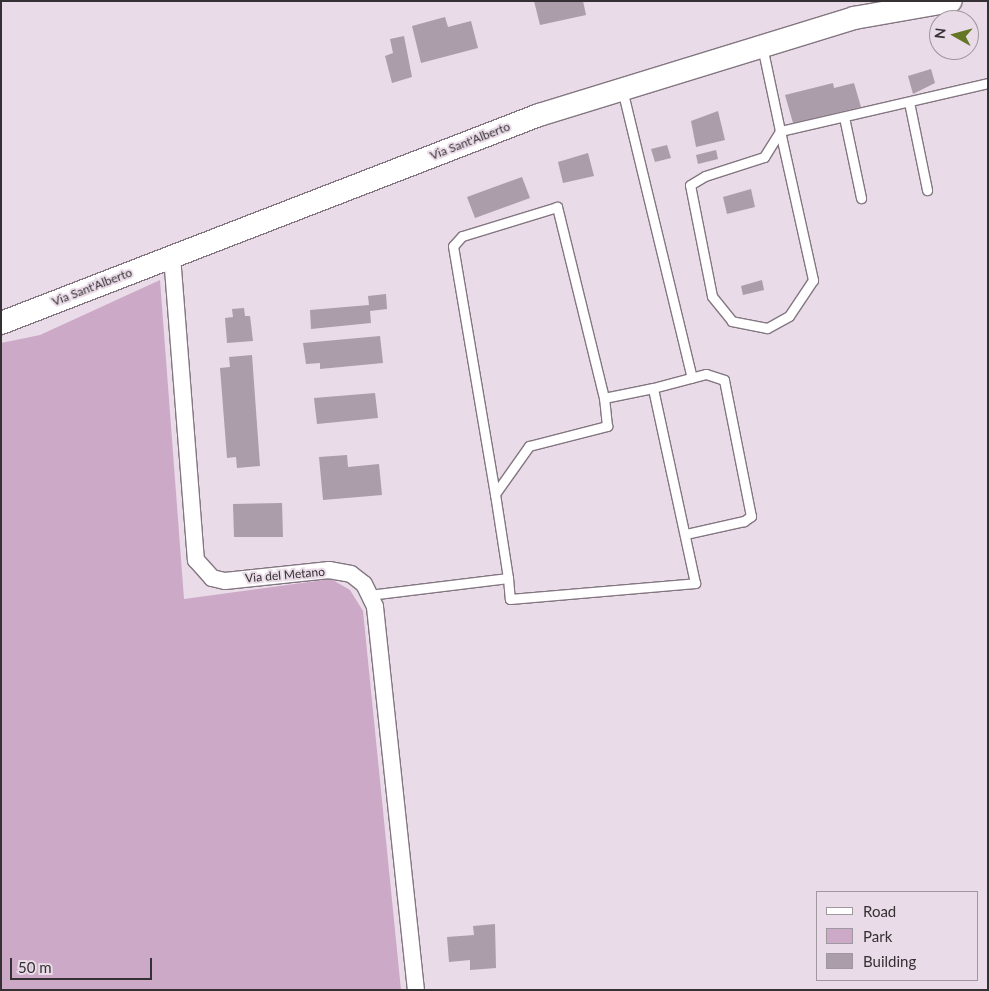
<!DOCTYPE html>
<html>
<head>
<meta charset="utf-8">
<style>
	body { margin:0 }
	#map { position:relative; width:989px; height:991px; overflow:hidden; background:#e9dbe7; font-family:Lato,sans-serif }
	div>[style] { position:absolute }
	.green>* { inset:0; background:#cda9c8 }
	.building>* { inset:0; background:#ab9da9 }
	.roads { filter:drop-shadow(1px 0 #837681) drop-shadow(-1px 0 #837681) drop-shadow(0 1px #837681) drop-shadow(0 -1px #837681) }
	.lane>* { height:9px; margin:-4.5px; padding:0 4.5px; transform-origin:4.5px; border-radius:4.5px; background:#fff }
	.street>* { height:16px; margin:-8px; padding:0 8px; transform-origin:8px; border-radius:8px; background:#fff }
	.secondary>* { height:22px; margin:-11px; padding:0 11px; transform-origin:11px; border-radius:11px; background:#fff }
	span { translate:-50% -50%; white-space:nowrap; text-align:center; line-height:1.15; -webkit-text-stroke:4px #e9dbe7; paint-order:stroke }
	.street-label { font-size:12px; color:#353034 }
	.frame { position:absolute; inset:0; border:2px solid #353034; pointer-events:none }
	.legend { position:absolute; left:816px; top:891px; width:162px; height:90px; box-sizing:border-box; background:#e9dbe7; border:1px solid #a1979f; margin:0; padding:6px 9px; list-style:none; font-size:15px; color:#353034 }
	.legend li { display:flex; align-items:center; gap:10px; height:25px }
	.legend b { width:25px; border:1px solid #a1979f }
	.north { position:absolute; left:929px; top:10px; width:50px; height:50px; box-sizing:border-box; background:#e9dbe7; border:1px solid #a1979f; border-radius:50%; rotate:277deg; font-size:14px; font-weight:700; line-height:20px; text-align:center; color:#353034 }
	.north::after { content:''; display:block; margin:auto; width:18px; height:22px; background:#657725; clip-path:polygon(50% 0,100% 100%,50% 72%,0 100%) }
	.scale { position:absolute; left:10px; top:958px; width:142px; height:22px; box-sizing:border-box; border:2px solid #353034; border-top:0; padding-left:6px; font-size:15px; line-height:18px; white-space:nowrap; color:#353034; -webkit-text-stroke:4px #e9dbe7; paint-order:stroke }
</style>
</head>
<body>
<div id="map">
	<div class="green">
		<i style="clip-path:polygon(160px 280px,184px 599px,331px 579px,350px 590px,363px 611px,401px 990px,1px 990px,1px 343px,40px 335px)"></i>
	</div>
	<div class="building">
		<i style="clip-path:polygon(534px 1px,583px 1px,586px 15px,540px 25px)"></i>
		<i style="clip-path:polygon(445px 17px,448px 27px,471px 21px,478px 48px,421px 63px,412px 26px)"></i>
		<i style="clip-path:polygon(404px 36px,412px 77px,392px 83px,385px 56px,393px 53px,390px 39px)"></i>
		<i style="clip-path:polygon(931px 69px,935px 83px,913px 94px,908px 76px)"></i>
		<i style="clip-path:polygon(833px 83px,834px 88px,854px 83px,861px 107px,793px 123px,785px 95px)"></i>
		<i style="clip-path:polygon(718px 111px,725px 140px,696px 147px,691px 121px)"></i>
		<i style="clip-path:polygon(667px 145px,671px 158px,655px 162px,651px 149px)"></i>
		<i style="clip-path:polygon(716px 150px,718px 159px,698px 164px,696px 155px)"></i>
		<i style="clip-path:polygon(588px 153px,594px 176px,563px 183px,558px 162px)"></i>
		<i style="clip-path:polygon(522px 177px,530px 198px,475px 218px,467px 197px)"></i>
		<i style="clip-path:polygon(751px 189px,755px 207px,727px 214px,723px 197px)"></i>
		<i style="clip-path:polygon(762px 280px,764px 290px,743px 295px,741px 286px)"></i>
		<i style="clip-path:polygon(386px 294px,387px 309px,370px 311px,371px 323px,311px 329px,310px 310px,369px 305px,368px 296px)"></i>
		<i style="clip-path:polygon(244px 308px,245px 316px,250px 316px,253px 341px,227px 343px,225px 318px,233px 317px,232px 309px)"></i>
		<i style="clip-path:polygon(380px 336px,383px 363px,320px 369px,320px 363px,306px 364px,303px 343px)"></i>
		<i style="clip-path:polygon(252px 355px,260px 466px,237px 468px,236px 457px,227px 458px,220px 368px,230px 367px,229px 357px)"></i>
		<i style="clip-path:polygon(375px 393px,378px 418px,317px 424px,314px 398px)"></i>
		<i style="clip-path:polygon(347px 455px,348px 467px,379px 464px,382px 495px,323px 500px,319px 457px)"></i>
		<i style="clip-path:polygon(282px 503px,283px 537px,234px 537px,233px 504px)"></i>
		<i style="clip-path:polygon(495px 924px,496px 968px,470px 970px,470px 960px,449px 962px,447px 937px,474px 935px,473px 926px)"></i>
	</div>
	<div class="roads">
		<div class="lane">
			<i style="left:762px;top:46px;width:87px;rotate:78deg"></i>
			<i style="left:780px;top:131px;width:153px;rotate:77.5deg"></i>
			<i style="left:813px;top:280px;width:43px;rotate:123.7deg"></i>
			<i style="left:789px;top:316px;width:25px;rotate:151deg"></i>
			<i style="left:767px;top:328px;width:36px;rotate:-169deg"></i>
			<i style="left:732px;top:321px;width:32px;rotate:-129deg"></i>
			<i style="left:712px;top:296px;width:113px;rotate:-101.2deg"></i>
			<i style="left:690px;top:185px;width:17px;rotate:-31deg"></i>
			<i style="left:705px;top:176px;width:62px;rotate:-17.9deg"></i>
			<i style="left:764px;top:157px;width:31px;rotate:-58deg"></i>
			<i style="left:780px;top:131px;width:213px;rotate:-13deg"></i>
			<i style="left:622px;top:89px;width:297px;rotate:76.4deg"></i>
			<i style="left:909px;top:102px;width:90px;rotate:78.4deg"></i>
			<i style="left:844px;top:117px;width:83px;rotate:78.1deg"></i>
			<i style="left:653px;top:388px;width:55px;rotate:-14.8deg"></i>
			<i style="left:706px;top:374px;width:19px;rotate:18deg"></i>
			<i style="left:724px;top:380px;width:139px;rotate:78.8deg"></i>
			<i style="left:751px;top:516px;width:9px;rotate:144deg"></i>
			<i style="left:744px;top:521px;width:59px;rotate:167.4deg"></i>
			<i style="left:508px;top:578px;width:21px;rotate:85deg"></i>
			<i style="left:510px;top:599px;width:186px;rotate:-4.9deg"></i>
			<i style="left:695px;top:583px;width:199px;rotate:-102.2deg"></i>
			<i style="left:653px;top:388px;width:50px;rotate:168.5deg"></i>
			<i style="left:604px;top:398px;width:197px;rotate:-103.8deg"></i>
			<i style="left:557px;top:207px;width:99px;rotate:163deg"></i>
			<i style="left:462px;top:236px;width:13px;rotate:132deg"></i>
			<i style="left:453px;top:246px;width:252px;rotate:80.4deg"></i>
			<i style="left:495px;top:494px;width:59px;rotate:-54.7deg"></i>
			<i style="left:529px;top:446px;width:81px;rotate:-14.4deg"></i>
			<i style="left:607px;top:426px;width:28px;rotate:-96deg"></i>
			<i style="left:369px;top:595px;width:140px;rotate:-7deg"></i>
			<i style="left:508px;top:578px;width:85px;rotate:-98.8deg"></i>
		</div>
		<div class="street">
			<i style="left:172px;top:256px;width:305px;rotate:85.5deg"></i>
			<i style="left:196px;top:560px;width:24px;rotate:48deg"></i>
			<i style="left:212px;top:578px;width:13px;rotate:13deg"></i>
			<i style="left:225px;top:581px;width:105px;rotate:-6deg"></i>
			<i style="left:329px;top:570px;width:22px;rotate:10deg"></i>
			<i style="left:351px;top:574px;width:16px;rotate:38deg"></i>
			<i style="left:364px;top:584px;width:25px;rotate:64deg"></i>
			<i style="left:375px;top:607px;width:385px;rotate:83.9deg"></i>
		</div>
		<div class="secondary">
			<i style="left:1px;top:323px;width:577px;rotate:-21.14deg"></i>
			<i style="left:539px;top:115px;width:330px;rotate:-17.1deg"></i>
			<i style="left:854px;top:18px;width:98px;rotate:-9.9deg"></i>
		</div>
	</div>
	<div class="street-label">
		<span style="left:470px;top:141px;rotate:-21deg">Via Sant'Alberto</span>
		<span style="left:92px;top:287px;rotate:-21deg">Via Sant'Alberto</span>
		<span style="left:285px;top:575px;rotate:-5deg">Via del Metano</span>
	</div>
	<div class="frame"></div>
	<ul class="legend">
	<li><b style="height:6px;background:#fff"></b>Road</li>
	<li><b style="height:14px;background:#cda9c8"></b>Park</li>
	<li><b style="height:14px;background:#ab9da9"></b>Building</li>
	</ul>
	<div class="north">N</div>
	<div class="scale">50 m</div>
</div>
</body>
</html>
